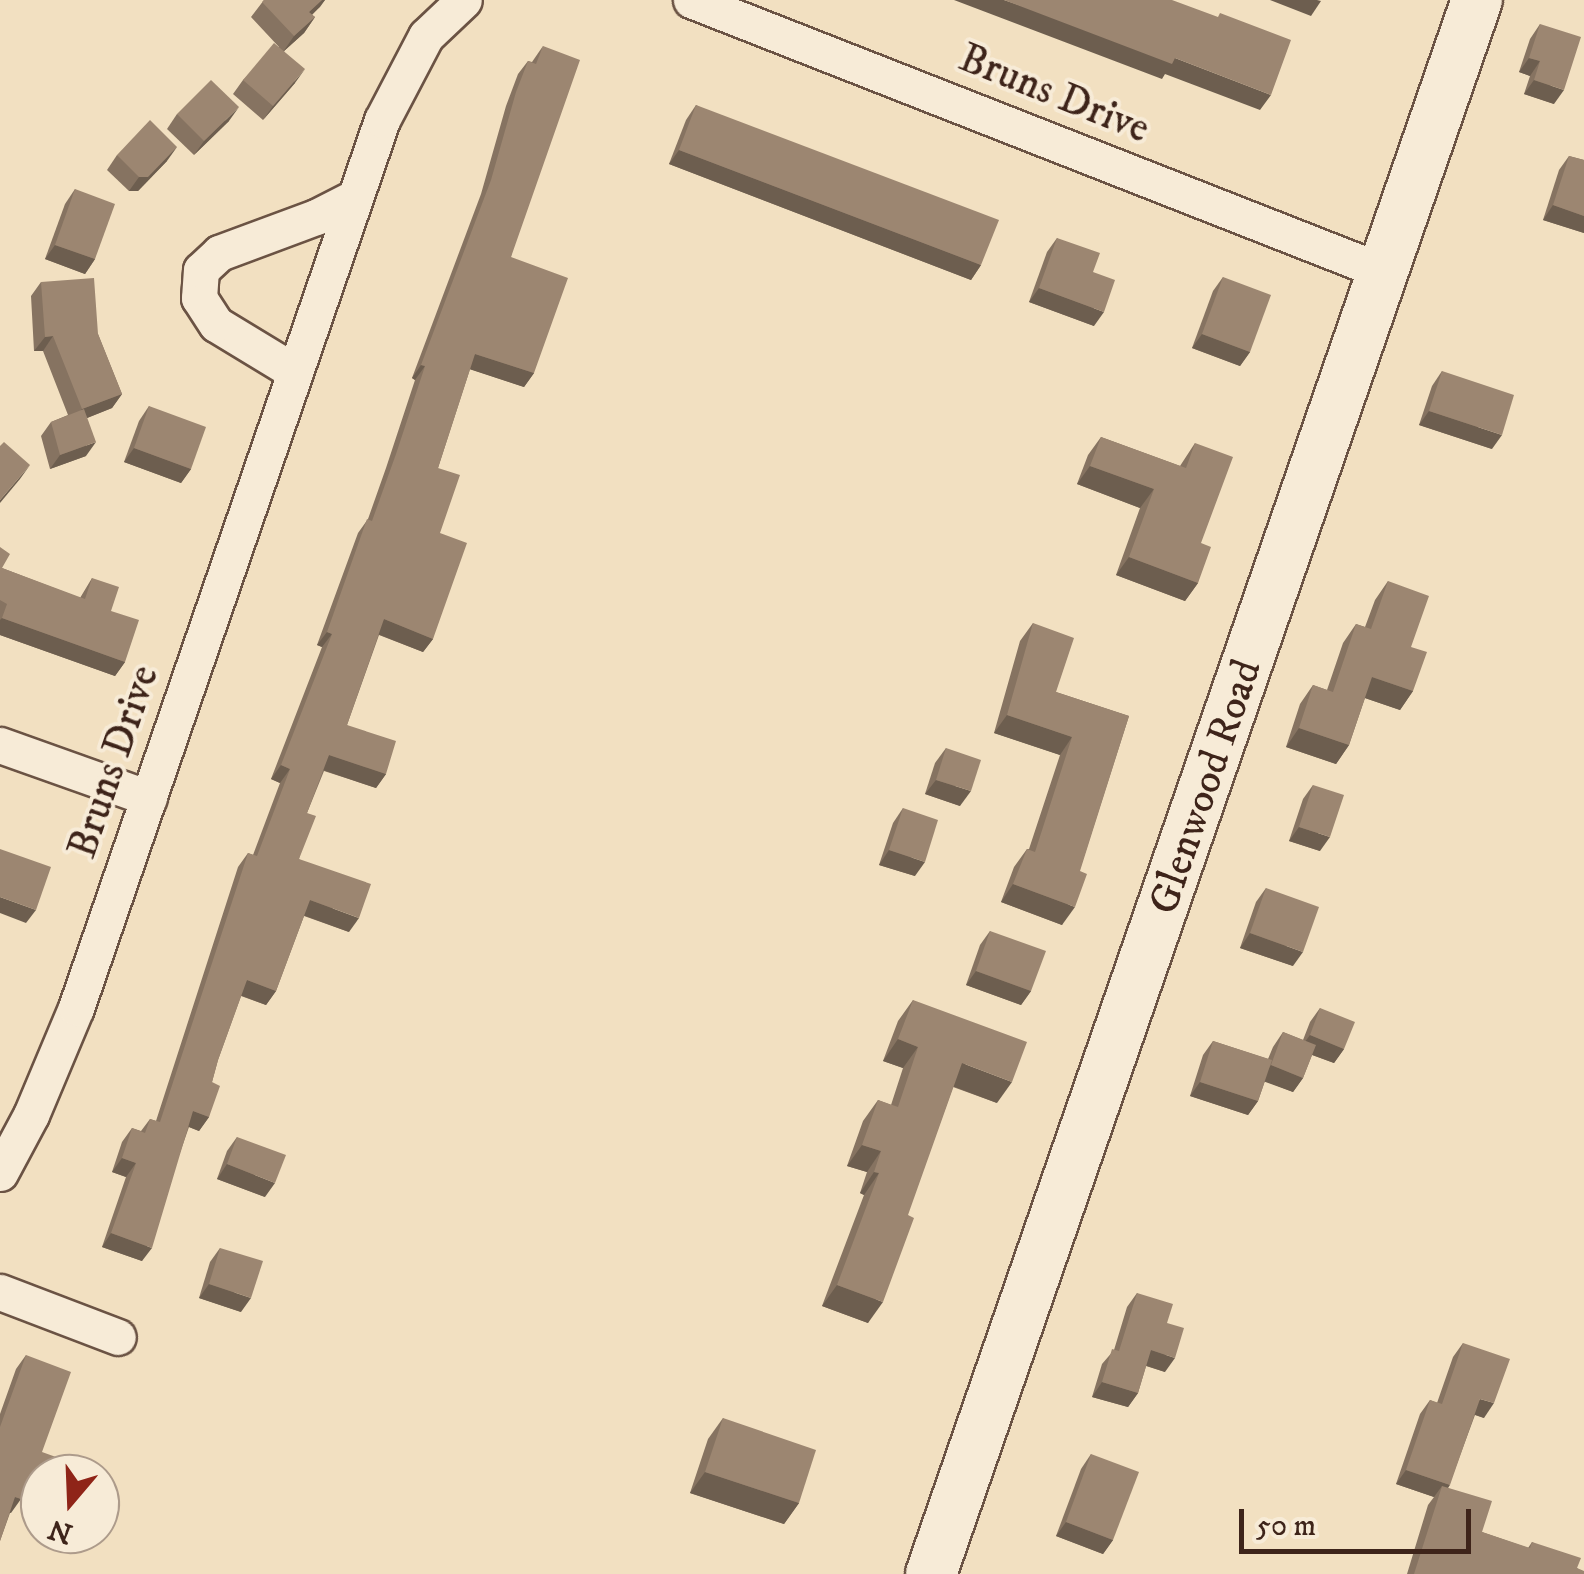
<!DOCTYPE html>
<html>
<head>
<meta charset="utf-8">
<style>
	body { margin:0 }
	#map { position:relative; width:1584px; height:1574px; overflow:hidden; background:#f2e0c1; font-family:"IM FELL DW Pica",serif }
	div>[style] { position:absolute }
	.roads { filter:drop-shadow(2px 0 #6b5344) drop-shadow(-2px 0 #6b5344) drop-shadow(0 2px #6b5344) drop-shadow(0 -2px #6b5344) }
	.street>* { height:35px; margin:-17.5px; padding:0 17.5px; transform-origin:17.5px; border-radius:17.5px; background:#f7ebd7 }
	.secondary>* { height:50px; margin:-25px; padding:0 25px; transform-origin:25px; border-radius:25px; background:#f7ebd7 }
	.wall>* { inset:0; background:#867361 }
	.shaded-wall>* { inset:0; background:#6d5e4f }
	.building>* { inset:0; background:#9c8671 }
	span { translate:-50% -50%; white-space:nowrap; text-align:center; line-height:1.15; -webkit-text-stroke:8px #f7ebd7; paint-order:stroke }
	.street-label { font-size:42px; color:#3e241a }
	.north { position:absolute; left:20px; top:1454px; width:100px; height:100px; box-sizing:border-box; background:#f7ebd7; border:2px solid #ad9b8b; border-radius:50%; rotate:199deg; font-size:28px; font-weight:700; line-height:40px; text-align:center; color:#3e241a }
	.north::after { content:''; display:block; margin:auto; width:35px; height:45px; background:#8f2418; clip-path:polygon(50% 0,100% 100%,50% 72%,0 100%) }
	.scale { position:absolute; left:1239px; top:1509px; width:232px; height:45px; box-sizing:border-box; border:5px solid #3e241a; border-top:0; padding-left:12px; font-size:30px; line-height:35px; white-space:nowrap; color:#3e241a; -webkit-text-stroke:8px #f7ebd7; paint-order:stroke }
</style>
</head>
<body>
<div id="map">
	<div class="roads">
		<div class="street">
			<i style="left:691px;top:0;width:744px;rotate:21.43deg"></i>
			<i style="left:295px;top:372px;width:92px;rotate:-148.7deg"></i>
			<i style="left:216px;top:324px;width:31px;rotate:-123deg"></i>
			<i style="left:199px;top:298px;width:28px;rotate:-86deg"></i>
			<i style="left:201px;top:270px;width:25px;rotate:-43deg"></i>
			<i style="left:219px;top:253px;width:103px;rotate:-20.4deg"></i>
			<i style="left:316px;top:217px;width:44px;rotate:-27.1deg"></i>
			<i style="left:0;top:745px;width:158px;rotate:19.6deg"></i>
			<i style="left:0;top:1173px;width:66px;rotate:-61.9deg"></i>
			<i style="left:31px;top:1115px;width:116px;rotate:-67.2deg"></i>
			<i style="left:76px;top:1008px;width:939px;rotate:-70.99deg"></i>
			<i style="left:382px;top:120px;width:95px;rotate:-62.4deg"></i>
			<i style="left:426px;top:36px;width:52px;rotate:-43.5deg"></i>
			<i style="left:0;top:1292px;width:126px;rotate:20.9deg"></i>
		</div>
		<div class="secondary">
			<i style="left:931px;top:1574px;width:1666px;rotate:-70.87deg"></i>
		</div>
	</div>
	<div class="wall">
		<i style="clip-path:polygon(264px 0,325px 0,312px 15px,315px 17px,304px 33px,284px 51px,295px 83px,263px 120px,233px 94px,243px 80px,279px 47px,251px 17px)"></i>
		<i style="clip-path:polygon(1540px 24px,1554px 104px,1524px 94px,1530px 76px,1519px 72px,1530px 39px)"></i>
		<i style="clip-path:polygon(543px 46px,511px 257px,534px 373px,524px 387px,470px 369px,438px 468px,440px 533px,433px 639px,423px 652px,379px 635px,347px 725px,386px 774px,376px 788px,324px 771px,307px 813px,299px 859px,349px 932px,304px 916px,276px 991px,266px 1005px,241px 996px,218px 1060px,212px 1082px,209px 1117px,199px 1131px,189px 1127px,142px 1261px,102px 1247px,126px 1177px,112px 1172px,122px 1142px,132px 1128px,141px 1131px,150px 1119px,156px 1121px,238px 867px,248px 853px,253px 855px,280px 783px,271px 779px,322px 647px,317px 645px,358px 533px,368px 519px,386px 468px,415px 380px,412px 378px,481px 194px,506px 106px,518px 74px,528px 61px,532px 62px)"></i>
		<i style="clip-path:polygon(696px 105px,981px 265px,971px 280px,669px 164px,686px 120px)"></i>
		<i style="clip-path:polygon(177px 114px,229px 121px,194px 155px,167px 129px)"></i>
		<i style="clip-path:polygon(117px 155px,167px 161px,138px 191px,129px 191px,107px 170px)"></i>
		<i style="clip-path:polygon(1569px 156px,1584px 160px,1584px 233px,1543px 220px,1559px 170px)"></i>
		<i style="clip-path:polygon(75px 189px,95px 259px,85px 274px,45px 259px,65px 204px)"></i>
		<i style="clip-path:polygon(1057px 238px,1093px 272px,1094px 326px,1029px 302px,1047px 252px)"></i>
		<i style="clip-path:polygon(1223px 277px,1250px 352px,1240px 366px,1192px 348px,1213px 291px)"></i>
		<i style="clip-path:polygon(41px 282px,98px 334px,122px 394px,112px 408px,87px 418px,86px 456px,50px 469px,41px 436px,51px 422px,68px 415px,43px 351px,34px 351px,31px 296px)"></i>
		<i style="clip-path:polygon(1442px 371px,1492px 449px,1419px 425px,1432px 386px)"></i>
		<i style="clip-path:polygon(149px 406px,191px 469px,181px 483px,124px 462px,139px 421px)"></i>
		<i style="clip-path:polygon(1101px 437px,1180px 466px,1195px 443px,1201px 543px,1198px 583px,1185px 601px,1116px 575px,1140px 508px,1077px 484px,1088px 455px)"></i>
		<i style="clip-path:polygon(0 547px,2px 568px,80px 598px,92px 578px,111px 611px,125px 662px,115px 676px,0 635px)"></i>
		<i style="clip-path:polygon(1388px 581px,1411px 647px,1413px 691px,1400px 710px,1365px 698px,1349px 745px,1336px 764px,1286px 747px,1300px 704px,1313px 685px,1327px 690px,1343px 643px,1356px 624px,1365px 627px,1375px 600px)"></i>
		<i style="clip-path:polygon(1033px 623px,1056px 692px,1129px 716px,1062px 925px,1001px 902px,1014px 867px,1027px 849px,1029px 849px,1060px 755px,994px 733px,1020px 641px)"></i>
		<i style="clip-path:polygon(946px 748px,960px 806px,925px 794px,935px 763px)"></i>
		<i style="clip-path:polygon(1313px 785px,1320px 851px,1289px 841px,1303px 799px)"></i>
		<i style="clip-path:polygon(903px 808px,915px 876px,879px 865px,893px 823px)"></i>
		<i style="clip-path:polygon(1266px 888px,1293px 966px,1240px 948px,1256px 902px)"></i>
		<i style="clip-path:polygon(990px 931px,1031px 991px,1021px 1005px,966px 985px,980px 945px)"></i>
		<i style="clip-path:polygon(913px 1000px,997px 1103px,953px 1087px,868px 1323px,822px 1306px,864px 1195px,860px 1193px,867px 1172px,847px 1166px,863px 1121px,878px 1100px,891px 1105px,903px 1068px,883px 1061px,898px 1021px)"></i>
		<i style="clip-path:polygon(1320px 1008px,1344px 1049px,1334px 1063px,1312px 1055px,1303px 1078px,1293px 1092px,1265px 1081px,1258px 1101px,1248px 1115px,1190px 1096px,1203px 1055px,1213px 1041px,1268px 1059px,1273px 1047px,1283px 1032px,1303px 1040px,1310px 1022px)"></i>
		<i style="clip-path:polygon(237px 1137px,265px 1197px,217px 1179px,227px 1151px)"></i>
		<i style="clip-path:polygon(220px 1248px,241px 1312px,199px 1298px,210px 1262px)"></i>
		<i style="clip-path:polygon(1137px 1293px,1167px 1323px,1165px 1372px,1146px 1366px,1138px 1393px,1128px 1407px,1092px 1397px,1102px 1364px,1114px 1350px,1127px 1307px)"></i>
		<i style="clip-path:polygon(1463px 1343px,1484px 1418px,1475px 1415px,1448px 1488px,1482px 1532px,1528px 1548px,1532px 1542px,1577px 1568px,1584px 1574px,1407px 1574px,1428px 1505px,1434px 1497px,1396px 1484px,1420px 1414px,1430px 1400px,1437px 1403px,1453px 1357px)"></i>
		<i style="clip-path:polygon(26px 1355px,42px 1452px,40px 1504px,21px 1497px,10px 1513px,0 1541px,0 1414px,16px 1369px)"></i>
		<i style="clip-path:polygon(723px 1418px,799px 1503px,784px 1524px,690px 1493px,708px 1439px)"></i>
		<i style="clip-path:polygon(1091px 1454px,1113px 1540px,1103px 1554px,1056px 1536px,1081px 1469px)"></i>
	</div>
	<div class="shaded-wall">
		<i style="clip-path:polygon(322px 0,325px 0,320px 7px,299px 27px,309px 12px)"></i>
		<i style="clip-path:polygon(954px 0,1004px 0,1175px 58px,1271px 95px,1260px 110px,1165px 74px,1162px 79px)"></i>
		<i style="clip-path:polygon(1270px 0,1317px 0,1321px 1px,1311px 16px)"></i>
		<i style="clip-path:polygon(315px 17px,304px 33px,283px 52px,294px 36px)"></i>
		<i style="clip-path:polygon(1529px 58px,1540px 61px,1530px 76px,1519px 72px)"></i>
		<i style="clip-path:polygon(305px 69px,295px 83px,263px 120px,273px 106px)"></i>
		<i style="clip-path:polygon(1534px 80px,1564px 90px,1554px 104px,1524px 94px)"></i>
		<i style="clip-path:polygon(239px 107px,229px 121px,194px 155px,204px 141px)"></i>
		<i style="clip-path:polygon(177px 147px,167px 161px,138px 191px,129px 191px,139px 177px)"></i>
		<i style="clip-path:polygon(679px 150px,981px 265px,971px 280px,669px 164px)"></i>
		<i style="clip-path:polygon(1553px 205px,1584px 216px,1584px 233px,1543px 220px)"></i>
		<i style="clip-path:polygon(55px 245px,95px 259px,85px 274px,45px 259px)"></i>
		<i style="clip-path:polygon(1039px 288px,1104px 312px,1094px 326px,1029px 302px)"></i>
		<i style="clip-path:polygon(1202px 334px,1250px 352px,1240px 366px,1192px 348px)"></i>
		<i style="clip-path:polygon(53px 336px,43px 351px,34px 351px,45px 337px)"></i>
		<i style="clip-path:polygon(475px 354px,534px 373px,524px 387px,466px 368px)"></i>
		<i style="clip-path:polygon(421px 365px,425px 366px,415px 380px,412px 378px)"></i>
		<i style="clip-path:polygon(122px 394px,112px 408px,72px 424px,82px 409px)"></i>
		<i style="clip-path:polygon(1429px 411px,1502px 435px,1492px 449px,1419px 425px)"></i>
		<i style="clip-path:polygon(96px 442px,86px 456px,50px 469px,60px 455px)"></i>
		<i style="clip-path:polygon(134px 448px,191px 469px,181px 483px,124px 462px)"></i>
		<i style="clip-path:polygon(30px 465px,20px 479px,0 503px,0 500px)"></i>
		<i style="clip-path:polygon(1090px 466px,1154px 489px,1140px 508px,1077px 484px)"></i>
		<i style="clip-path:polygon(1129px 557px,1198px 583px,1185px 601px,1116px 575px)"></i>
		<i style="clip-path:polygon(2px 618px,125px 662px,115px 676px,0 635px,0 620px)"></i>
		<i style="clip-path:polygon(384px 619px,433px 639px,423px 652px,375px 633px)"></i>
		<i style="clip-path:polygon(327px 632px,332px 634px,322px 647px,317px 645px)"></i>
		<i style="clip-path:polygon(1372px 677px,1413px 691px,1400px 710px,1359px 696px)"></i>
		<i style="clip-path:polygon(1007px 715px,1072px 737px,1060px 755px,994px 733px)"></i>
		<i style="clip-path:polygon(1299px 728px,1349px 745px,1336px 764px,1286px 747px)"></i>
		<i style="clip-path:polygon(329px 755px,386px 774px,376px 788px,320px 769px)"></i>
		<i style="clip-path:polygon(281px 765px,290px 769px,280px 783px,271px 779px)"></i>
		<i style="clip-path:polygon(936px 780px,971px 791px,960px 806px,925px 794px)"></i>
		<i style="clip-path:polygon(1299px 827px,1330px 837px,1320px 851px,1289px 841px)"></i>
		<i style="clip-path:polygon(889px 850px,925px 862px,915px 876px,879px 865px)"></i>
		<i style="clip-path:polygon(1013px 884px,1075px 907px,1062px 925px,1001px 902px)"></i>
		<i style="clip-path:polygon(0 897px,36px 910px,26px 923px,0 913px)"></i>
		<i style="clip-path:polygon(310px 900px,359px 918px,349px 932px,300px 914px)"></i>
		<i style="clip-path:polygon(1250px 933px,1303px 952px,1293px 966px,1240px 948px)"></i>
		<i style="clip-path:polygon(976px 971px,1031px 991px,1021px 1005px,966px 985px)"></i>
		<i style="clip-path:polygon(247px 980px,276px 991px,266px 1005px,237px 994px)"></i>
		<i style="clip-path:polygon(1310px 1035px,1344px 1049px,1334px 1063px,1299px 1050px)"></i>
		<i style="clip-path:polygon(898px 1039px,918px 1047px,903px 1068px,883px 1061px)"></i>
		<i style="clip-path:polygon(962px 1063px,1012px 1082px,997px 1103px,947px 1084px)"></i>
		<i style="clip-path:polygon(1271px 1065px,1303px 1078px,1293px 1092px,1260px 1080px)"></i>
		<i style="clip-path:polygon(1200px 1082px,1258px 1101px,1248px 1115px,1190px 1096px)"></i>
		<i style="clip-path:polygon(193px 1111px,209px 1117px,199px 1131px,184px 1125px)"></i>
		<i style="clip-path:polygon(862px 1145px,881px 1151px,867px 1172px,847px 1166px)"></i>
		<i style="clip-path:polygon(122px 1158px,136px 1163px,126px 1177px,112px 1172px)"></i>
		<i style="clip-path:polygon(227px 1164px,275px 1183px,265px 1197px,217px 1179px)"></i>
		<i style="clip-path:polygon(874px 1172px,879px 1173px,864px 1195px,860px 1193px)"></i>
		<i style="clip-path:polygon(111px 1233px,152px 1248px,142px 1261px,102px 1247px)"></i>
		<i style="clip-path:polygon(209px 1284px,251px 1298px,241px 1312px,199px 1298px)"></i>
		<i style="clip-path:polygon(837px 1285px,883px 1302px,868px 1323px,822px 1306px)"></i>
		<i style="clip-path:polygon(1151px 1350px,1175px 1358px,1165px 1372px,1141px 1364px)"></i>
		<i style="clip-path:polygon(1102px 1382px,1138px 1393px,1128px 1407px,1092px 1397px)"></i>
		<i style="clip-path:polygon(1480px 1399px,1494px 1403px,1484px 1418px,1470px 1413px)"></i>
		<i style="clip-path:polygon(1406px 1470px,1450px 1485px,1440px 1499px,1442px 1486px,1434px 1497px,1396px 1484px)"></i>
		<i style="clip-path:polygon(705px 1472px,799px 1503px,784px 1524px,690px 1493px)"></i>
		<i style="clip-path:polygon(27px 1481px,40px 1486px,40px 1504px,17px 1495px)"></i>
		<i style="clip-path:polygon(15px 1497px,21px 1499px,11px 1513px,5px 1512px)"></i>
		<i style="clip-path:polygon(1066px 1522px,1113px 1540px,1103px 1554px,1056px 1536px)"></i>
	</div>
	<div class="building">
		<i style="clip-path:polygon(264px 0,322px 0,309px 12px,315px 17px,294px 36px,262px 2px)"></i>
		<i style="clip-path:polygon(1004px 0,1172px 0,1218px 17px,1220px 13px,1291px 40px,1271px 95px,1175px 58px,1172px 64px)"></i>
		<i style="clip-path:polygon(1540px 24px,1581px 37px,1564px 90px,1534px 80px,1540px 61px,1529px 58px)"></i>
		<i style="clip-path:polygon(274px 43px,305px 69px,273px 106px,243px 80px)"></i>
		<i style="clip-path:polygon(543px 46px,580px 60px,511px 257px,568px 278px,534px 373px,475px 354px,438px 468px,460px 475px,440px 533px,467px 543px,433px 639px,384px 619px,347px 725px,396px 741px,386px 774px,329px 755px,307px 813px,316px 816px,299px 859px,371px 884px,359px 918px,310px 900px,276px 991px,247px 980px,218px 1060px,212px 1082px,220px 1086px,209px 1117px,193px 1111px,152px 1248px,111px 1233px,136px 1163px,122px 1158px,132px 1128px,145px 1133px,150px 1119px,160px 1122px,248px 853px,257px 856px,290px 769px,281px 765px,332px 634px,327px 632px,367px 519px,372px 521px,396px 454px,425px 366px,421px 365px,491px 180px,516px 92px,528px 61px,536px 64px)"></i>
		<i style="clip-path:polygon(211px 80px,239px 107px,204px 141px,177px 114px)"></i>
		<i style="clip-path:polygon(696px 105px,999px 220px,981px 265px,679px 150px)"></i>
		<i style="clip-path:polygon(150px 120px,177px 147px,148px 177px,139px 177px,117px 155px)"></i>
		<i style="clip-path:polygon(1569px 156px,1584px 160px,1584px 216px,1553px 205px)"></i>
		<i style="clip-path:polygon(75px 189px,115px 204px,95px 259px,55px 245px)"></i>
		<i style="clip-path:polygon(1057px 238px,1100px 253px,1093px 272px,1115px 280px,1104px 312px,1039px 288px)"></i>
		<i style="clip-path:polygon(1223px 277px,1271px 295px,1250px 352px,1202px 334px)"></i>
		<i style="clip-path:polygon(94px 278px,98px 334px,122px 394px,82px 409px,53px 336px,45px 337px,41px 282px)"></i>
		<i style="clip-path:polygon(1442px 371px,1514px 395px,1502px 435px,1429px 411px)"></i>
		<i style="clip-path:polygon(149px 406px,206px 427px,191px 469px,134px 448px)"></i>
		<i style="clip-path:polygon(84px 409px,96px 442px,60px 455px,51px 422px)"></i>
		<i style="clip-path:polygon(1101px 437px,1186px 468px,1195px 443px,1233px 457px,1201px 543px,1211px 547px,1198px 583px,1129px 557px,1154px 489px,1090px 466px)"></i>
		<i style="clip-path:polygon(4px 442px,30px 465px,0 500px,0 446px)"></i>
		<i style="clip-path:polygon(0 547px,10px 554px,2px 568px,85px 599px,92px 578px,119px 587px,111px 611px,139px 620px,125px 662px,2px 618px,7px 604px,0 600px)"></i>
		<i style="clip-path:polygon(1388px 581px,1429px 596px,1411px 647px,1427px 652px,1413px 691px,1372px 677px,1349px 745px,1299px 728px,1313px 685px,1333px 692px,1356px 624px,1371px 629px)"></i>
		<i style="clip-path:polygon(1033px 623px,1074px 638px,1056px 692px,1129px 716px,1080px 871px,1087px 874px,1075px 907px,1013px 884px,1027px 849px,1035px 852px,1072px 737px,1007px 715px)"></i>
		<i style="clip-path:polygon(946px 748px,981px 760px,971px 791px,936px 780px)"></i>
		<i style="clip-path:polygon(1313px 785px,1344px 795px,1330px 837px,1299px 827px)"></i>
		<i style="clip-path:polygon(903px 808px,938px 820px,925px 862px,889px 850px)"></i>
		<i style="clip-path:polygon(0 849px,51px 867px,36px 910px,0 897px)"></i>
		<i style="clip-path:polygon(1266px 888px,1319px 907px,1303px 952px,1250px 933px)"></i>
		<i style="clip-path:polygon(990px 931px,1046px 951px,1031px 991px,976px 971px)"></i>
		<i style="clip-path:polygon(913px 1000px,1027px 1042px,1012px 1082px,962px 1063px,908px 1215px,914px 1218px,883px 1302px,837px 1285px,879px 1173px,874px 1172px,881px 1151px,862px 1145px,878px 1100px,898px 1107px,918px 1047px,898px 1039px)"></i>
		<i style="clip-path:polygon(1320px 1008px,1355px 1022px,1344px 1049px,1310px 1035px)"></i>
		<i style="clip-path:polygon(1283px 1032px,1316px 1045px,1303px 1078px,1271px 1065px)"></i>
		<i style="clip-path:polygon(1213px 1041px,1272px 1060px,1258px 1101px,1200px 1082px)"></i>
		<i style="clip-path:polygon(237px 1137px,286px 1155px,275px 1183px,227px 1164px)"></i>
		<i style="clip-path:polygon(220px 1248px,263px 1261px,251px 1298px,209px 1284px)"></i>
		<i style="clip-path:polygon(1137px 1293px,1173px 1304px,1167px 1323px,1184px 1328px,1175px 1358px,1151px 1350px,1138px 1393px,1102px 1382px,1112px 1349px,1119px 1351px)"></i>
		<i style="clip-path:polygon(1463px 1343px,1510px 1359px,1494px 1403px,1480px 1399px,1450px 1485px,1406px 1470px,1430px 1400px,1442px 1404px)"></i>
		<i style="clip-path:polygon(26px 1355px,71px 1372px,42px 1452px,81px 1466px,78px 1474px,40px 1474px,40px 1486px,27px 1481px,21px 1499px,15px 1497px,0 1541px,0 1427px)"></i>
		<i style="clip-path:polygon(723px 1418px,816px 1450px,799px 1503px,705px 1472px)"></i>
		<i style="clip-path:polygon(1091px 1454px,1139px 1472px,1113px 1540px,1066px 1522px)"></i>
		<i style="clip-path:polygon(1442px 1486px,1492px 1501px,1482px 1532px,1530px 1548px,1532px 1542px,1581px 1558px,1577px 1568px,1584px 1571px,1584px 1574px,1414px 1574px)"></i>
	</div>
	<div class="street-label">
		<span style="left:1054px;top:94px;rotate:22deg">Bruns Drive</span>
		<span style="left:114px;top:762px;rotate:-71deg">Bruns Drive</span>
		<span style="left:1206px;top:787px;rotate:-71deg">Glenwood Road</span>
	</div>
	<div class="north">N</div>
	<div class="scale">50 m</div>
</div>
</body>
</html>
